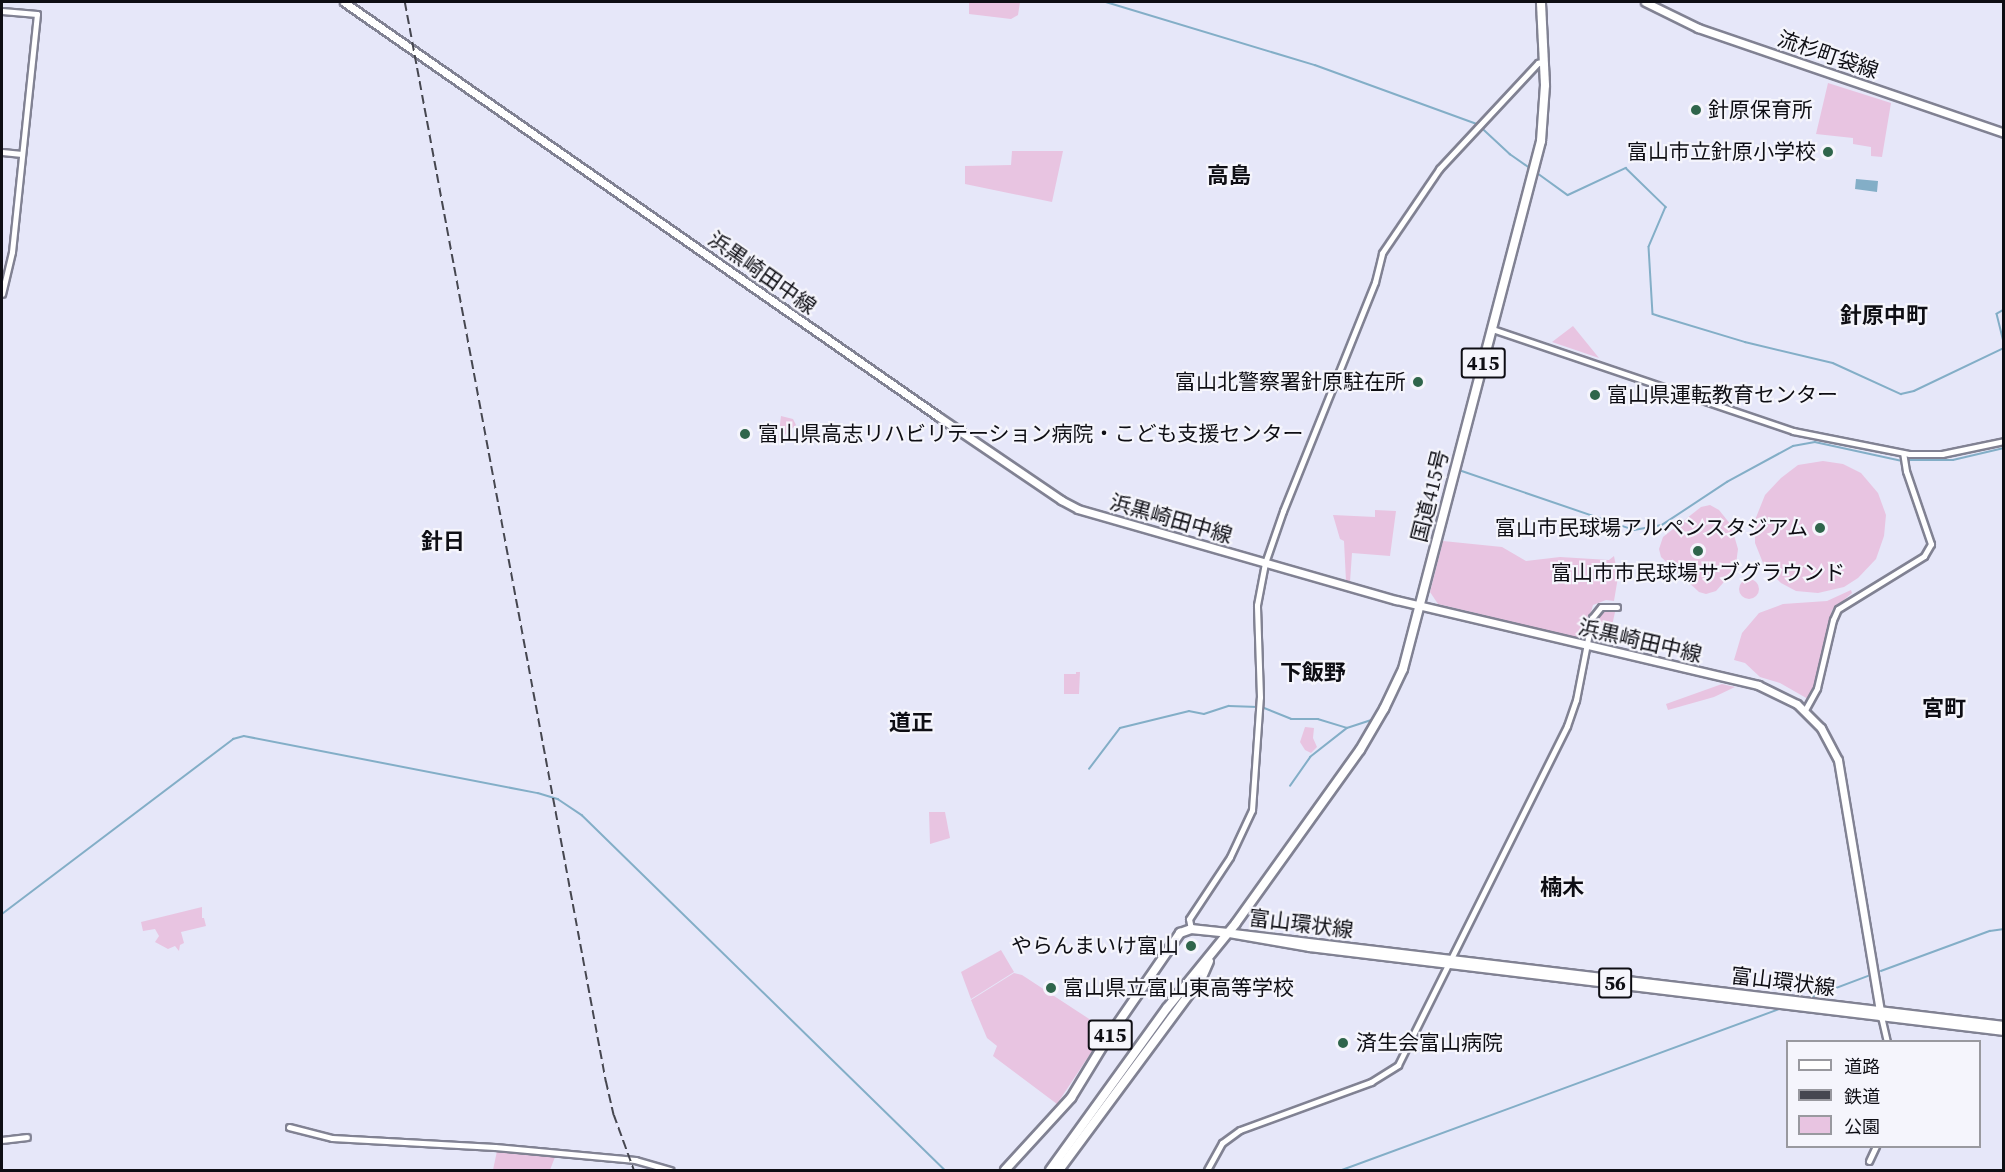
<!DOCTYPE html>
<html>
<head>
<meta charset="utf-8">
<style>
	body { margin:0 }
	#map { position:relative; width:2005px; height:1172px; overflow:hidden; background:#e6e7f9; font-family:"Source Serif 4","Noto Sans JP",serif }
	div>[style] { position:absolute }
	.green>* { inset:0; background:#e8c4e1 }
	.round { border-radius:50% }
	.water>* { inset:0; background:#83aec7 }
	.stream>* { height:1.5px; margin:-0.75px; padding:0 0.75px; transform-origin:0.75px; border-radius:0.75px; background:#83aec7 }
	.roads { filter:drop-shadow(2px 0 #818293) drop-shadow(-2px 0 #818293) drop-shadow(0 2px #818293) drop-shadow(0 -2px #818293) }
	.minor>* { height:5px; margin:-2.5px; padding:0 2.5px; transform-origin:2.5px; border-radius:2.5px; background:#fff }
	.major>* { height:7px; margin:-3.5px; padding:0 3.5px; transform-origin:3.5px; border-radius:3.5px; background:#fff }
	.highway>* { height:8px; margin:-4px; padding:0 4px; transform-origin:4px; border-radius:4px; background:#fff }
	.rail>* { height:1.5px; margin-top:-0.75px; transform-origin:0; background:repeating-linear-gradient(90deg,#464750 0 9px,transparent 0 13.5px) }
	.dots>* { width:16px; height:16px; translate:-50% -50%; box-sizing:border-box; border:3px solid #f5f5fc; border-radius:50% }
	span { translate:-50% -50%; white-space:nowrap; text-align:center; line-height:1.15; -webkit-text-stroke:4.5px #f5f5fc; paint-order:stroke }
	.shield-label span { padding:2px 4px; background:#f5f5fc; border:2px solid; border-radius:4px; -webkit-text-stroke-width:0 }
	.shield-label { font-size:20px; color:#0e0e14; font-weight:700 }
	.street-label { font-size:21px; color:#0e0e14 }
	.poi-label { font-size:21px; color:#0e0e14 }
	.left { translate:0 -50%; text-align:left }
	.right { translate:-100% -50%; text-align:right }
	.neighbourhood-label { font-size:22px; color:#0e0e14; font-weight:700 }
	.frame { position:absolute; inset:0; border:3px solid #0e0e14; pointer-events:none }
	.legend { position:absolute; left:1786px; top:1040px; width:195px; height:108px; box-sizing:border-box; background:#f5f5fc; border:2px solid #99999f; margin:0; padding:8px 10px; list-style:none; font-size:18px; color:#0e0e14 }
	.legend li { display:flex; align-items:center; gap:12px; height:30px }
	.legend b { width:30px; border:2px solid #99999f }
</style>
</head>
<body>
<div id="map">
	<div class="green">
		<i style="clip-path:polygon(969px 2px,1020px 2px,1018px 15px,1011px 19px,969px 14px)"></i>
		<i style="clip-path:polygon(1828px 83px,1891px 103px,1882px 157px,1871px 156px,1871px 147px,1853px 144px,1853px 138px,1816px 134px)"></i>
		<i style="clip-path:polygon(1012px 151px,1063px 151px,1052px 202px,965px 184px,965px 166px,1011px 165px)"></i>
		<i style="clip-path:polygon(1573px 326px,1599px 358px,1552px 342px)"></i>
		<i style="clip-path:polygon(781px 416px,793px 419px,796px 425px,778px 441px)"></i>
		<i style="clip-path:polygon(1823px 461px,1843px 464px,1861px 473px,1878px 493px,1886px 515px,1884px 536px,1876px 559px,1858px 578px,1844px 587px,1818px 593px,1796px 591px,1781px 583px,1765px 568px,1755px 543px,1755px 520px,1765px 495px,1781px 478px,1798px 465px)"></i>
		<i style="clip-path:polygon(1710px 505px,1719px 510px,1731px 525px,1738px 549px,1736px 564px,1730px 575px,1716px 591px,1706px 594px,1699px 592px,1661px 557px,1659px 549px,1663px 537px,1701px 507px)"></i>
		<i style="clip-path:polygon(1375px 510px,1396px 511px,1390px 556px,1352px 553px,1350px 582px,1346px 581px,1344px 541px,1340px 539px,1333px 515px,1375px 517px)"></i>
		<i style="clip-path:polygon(1443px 541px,1502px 547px,1526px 561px,1560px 557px,1609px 560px,1614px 556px,1618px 577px,1614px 601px,1606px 600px,1593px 605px,1586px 630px,1579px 638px,1438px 604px,1430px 592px)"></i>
		<i class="round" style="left:1739px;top:579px;width:20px;height:20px"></i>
		<i style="clip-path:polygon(1851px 590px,1852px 593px,1832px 610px,1814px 687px,1808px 699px,1780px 683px,1760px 677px,1745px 663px,1734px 660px,1742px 633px,1759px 613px,1783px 604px,1827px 601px)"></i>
		<i style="clip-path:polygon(1612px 609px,1615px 612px,1610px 635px,1601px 642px,1596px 641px,1592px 633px,1596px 618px,1600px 613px)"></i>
		<i style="clip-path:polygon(1076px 672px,1080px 672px,1079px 694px,1064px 694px,1064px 674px,1076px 674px)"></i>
		<i style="clip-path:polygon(1722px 684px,1735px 687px,1714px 697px,1668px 710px,1666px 704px)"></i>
		<i style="clip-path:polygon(1305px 727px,1314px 728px,1313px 738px,1317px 747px,1311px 753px,1305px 750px,1300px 742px)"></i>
		<i style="clip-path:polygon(929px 812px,945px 812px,950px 838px,930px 844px)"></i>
		<i style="clip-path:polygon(202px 907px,202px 918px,204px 918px,206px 926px,181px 932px,184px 943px,180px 945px,179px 951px,175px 946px,168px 949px,155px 942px,159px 936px,155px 929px,143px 931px,141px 922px)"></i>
		<i style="clip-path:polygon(1001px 950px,1014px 972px,971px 999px,961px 972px)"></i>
		<i style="clip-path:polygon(1014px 973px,1022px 975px,1106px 1030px,1057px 1104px,993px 1056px,997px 1046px,987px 1038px,971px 1000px)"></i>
		<i style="clip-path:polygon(497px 1151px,553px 1156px,555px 1157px,550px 1170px,493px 1170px)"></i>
	</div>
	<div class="water">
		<i style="clip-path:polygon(1856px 179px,1878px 181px,1877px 192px,1855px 189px)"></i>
	</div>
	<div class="stream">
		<i style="left:1106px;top:2px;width:218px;rotate:16.8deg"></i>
		<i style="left:1315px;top:65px;width:172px;rotate:20deg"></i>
		<i style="left:1481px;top:127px;width:40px;rotate:43deg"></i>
		<i style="left:1510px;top:154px;width:24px;rotate:35deg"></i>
		<i style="left:1536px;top:172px;width:39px;rotate:36deg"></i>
		<i style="left:1568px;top:195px;width:64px;rotate:-25deg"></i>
		<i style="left:1626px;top:168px;width:56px;rotate:44.3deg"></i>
		<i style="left:1666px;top:207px;width:43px;rotate:113deg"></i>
		<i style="left:1649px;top:247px;width:67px;rotate:86.6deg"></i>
		<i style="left:1653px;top:314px;width:6px;rotate:18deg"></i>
		<i style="left:1659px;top:316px;width:90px;rotate:16.8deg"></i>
		<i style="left:1745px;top:342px;width:90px;rotate:13.4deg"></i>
		<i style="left:1833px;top:363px;width:75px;rotate:24.5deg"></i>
		<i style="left:1901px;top:394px;width:13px;rotate:-13deg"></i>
		<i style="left:1914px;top:391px;width:100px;rotate:-25.5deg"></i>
		<i style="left:2004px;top:310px;width:8px;rotate:150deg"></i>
		<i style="left:1997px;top:314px;width:29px;rotate:76deg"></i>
		<i style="left:1907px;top:460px;width:46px"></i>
		<i style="left:1953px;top:460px;width:52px;rotate:-13.2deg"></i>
		<i style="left:1462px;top:471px;width:182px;rotate:18.9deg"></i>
		<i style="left:1634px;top:530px;width:28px;rotate:-10deg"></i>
		<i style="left:1662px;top:525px;width:78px;rotate:-33.5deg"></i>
		<i style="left:1727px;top:482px;width:75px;rotate:-28.6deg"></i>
		<i style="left:1793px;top:446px;width:22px;rotate:-10deg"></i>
		<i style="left:1815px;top:442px;width:89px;rotate:12.3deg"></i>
		<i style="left:1262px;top:707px;width:31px;rotate:22deg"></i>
		<i style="left:1291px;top:719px;width:27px"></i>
		<i style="left:1318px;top:719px;width:30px;rotate:17deg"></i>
		<i style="left:1089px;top:769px;width:51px;rotate:-52.9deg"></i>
		<i style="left:1120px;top:728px;width:71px;rotate:-13.8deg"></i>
		<i style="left:1189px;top:711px;width:15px;rotate:11deg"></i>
		<i style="left:1204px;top:714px;width:26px;rotate:-18deg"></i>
		<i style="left:1229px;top:706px;width:29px;rotate:2deg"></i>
		<i style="left:1290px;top:786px;width:35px;rotate:-55deg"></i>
		<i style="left:1310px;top:757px;width:47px;rotate:-38.1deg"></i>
		<i style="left:1347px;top:728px;width:26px;rotate:-18deg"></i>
		<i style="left:2px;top:914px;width:290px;rotate:-37.1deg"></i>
		<i style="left:233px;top:739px;width:11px;rotate:-15deg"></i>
		<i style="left:244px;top:736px;width:299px;rotate:11deg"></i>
		<i style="left:538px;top:793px;width:21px;rotate:17deg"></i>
		<i style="left:558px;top:799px;width:29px;rotate:34deg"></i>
		<i style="left:582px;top:815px;width:508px;rotate:44.36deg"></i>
		<i style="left:1881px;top:971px;width:116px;rotate:-20.2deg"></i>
		<i style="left:1990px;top:931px;width:14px;rotate:-8deg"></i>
		<i style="left:1807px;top:999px;width:65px;rotate:-20.7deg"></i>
		<i style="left:1342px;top:1170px;width:469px;rotate:-20.2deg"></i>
	</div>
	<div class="roads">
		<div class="minor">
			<i style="left:2px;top:11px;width:35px;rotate:5deg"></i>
			<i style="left:37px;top:14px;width:239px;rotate:96deg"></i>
			<i style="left:12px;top:252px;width:43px;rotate:103.4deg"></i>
			<i style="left:2px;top:152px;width:20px;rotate:6deg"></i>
			<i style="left:1492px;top:329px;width:318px;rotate:18.7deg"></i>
			<i style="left:1793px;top:431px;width:118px;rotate:11.2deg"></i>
			<i style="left:1909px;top:454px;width:33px"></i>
			<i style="left:1942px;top:454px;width:63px;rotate:-11.8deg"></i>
			<i style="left:1805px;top:710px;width:25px;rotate:-61deg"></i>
			<i style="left:1817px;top:688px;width:70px;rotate:-76.8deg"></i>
			<i style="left:1833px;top:620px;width:12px;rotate:-66deg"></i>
			<i style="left:1838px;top:609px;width:101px;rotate:-31.6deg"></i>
			<i style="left:1924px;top:556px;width:14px;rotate:-60deg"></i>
			<i style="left:1931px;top:544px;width:77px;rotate:-108.9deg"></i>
			<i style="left:1906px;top:471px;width:18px;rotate:-99deg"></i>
			<i style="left:1191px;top:929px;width:10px;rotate:-101deg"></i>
			<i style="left:1189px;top:919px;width:74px;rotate:-56.5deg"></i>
			<i style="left:1230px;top:857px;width:52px;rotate:-64.9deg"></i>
			<i style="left:1252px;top:810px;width:113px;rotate:-86deg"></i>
			<i style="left:1260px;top:697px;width:92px;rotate:-91.9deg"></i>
			<i style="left:1257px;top:605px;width:43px;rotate:-79.2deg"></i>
			<i style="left:1265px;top:563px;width:55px;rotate:-70.9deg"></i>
			<i style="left:1283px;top:511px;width:247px;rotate:-68.1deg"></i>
			<i style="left:1375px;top:282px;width:30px;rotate:-76deg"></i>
			<i style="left:1382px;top:253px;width:102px;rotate:-55.8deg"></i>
			<i style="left:1439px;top:169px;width:145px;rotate:-47deg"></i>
			<i style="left:1538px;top:63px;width:6px;rotate:-18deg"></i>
			<i style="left:1881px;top:1016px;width:27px;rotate:77deg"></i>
			<i style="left:289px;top:1127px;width:44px;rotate:14.3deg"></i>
			<i style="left:332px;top:1138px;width:163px;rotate:3.2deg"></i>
			<i style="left:495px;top:1147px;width:141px;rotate:5.3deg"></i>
			<i style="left:635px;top:1160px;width:37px;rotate:16deg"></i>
			<i style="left:2px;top:1140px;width:25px;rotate:-7deg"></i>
			<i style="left:1869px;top:1161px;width:17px;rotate:-65deg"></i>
			<i style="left:1207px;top:1170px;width:31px;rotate:-61deg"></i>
			<i style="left:1222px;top:1143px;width:22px;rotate:-36deg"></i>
			<i style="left:1240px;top:1130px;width:140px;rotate:-20.1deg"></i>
			<i style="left:1371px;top:1082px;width:32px;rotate:-32deg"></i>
			<i style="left:1398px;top:1065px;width:379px;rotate:-63.5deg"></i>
			<i style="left:1567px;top:726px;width:28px;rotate:-71deg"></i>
			<i style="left:1576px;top:700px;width:84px;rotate:-79deg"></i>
			<i style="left:1592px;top:618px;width:14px;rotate:-51deg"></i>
			<i style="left:1601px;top:607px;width:16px"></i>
		</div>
		<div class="major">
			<i style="left:344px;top:2px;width:725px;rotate:34.89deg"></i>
			<i style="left:939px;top:417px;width:148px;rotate:34.2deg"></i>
			<i style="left:1061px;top:500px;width:19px;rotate:28deg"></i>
			<i style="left:1078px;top:509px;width:331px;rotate:16deg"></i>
			<i style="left:1396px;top:600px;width:372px;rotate:13.2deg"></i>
			<i style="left:1758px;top:685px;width:43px;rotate:26deg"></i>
			<i style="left:1797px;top:704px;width:34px;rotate:45deg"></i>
			<i style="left:1821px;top:728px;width:36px;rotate:62deg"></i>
			<i style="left:1838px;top:760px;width:260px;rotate:80.5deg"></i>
			<i style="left:1645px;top:2px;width:59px;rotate:26.1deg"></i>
			<i style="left:1698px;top:28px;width:324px;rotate:18.9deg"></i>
			<i style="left:1228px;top:933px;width:82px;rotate:9.8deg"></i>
			<i style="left:1309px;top:947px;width:700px;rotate:6.89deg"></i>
			<i style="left:1233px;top:933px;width:776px;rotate:6.8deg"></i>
		</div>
		<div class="highway">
			<i style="left:1005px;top:1170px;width:98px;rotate:-47.5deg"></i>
			<i style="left:1071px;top:1098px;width:69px;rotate:-58.6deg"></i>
			<i style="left:1107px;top:1039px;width:129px;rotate:-55.4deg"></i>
			<i style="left:1180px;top:933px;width:12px;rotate:-20deg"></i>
			<i style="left:1191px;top:929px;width:37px;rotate:6deg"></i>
			<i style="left:1050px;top:1170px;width:200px;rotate:-54.2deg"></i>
			<i style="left:1167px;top:1008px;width:109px;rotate:-50.9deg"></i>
			<i style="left:1236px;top:923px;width:213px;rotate:-54.4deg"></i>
			<i style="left:1360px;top:750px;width:48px;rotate:-59.7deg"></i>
			<i style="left:1384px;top:709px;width:44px;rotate:-64.6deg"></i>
			<i style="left:1403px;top:669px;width:546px;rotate:-75.35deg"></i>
			<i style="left:1541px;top:141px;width:56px;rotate:-85.9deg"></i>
			<i style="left:1545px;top:85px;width:83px;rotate:-92.8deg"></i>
			<i style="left:1059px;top:1170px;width:240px;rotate:-53.5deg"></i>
			<i style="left:1202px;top:977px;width:17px;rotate:-66deg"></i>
		</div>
	</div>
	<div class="rail">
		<i style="left:405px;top:2px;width:1098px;rotate:79.45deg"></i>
		<i style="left:606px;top:1081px;width:35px;rotate:77deg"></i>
		<i style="left:614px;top:1115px;width:59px;rotate:70deg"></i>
	</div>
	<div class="dots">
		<i style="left:1696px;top:110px;background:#2f654b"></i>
		<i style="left:1828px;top:152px;background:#2f654b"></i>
		<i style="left:1418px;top:382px;background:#2f654b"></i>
		<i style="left:1595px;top:395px;background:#2f654b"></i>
		<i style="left:745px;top:434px;background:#2f654b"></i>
		<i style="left:1820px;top:528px;background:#2f654b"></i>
		<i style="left:1698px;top:551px;background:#2f654b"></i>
		<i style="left:1191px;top:946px;background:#2f654b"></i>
		<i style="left:1051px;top:988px;background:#2f654b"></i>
		<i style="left:1343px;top:1043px;background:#2f654b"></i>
	</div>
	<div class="shield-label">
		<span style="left:1483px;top:363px">415</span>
		<span style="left:1615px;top:983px">56</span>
		<span style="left:1110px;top:1035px">415</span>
	</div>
	<div class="street-label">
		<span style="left:1828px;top:55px;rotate:19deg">流杉町袋線</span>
		<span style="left:762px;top:273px;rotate:35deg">浜黒崎田中線</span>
		<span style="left:1430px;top:496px;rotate:-76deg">国道415号</span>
		<span style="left:1171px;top:519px;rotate:16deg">浜黒崎田中線</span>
		<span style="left:1640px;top:641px;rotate:13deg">浜黒崎田中線</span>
		<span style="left:1301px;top:924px;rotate:7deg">富山環状線</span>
		<span style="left:1783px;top:982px;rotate:7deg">富山環状線</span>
	</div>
	<div class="poi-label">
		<span class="left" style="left:1708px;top:110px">針原保育所</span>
		<span class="right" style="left:1816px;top:152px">富山市立針原小学校</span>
		<span class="right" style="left:1406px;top:382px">富山北警察署針原駐在所</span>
		<span class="left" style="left:1607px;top:395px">富山県運転教育センター</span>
		<span class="left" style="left:758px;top:434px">富山県高志リハビリテーション病院・こども支援センター</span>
		<span class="right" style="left:1808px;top:528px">富山市民球場アルペンスタジアム</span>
		<span style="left:1698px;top:573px">富山市市民球場サブグラウンド</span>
		<span class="right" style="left:1179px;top:946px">やらんまいけ富山</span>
		<span class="left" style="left:1063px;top:988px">富山県立富山東高等学校</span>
		<span class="left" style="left:1356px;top:1043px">済生会富山病院</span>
	</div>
	<div class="neighbourhood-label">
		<span style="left:1229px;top:176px">高島</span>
		<span style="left:1884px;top:316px">針原中町</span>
		<span style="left:443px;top:542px">針日</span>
		<span style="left:1313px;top:673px">下飯野</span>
		<span style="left:1944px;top:709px">宮町</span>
		<span style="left:911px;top:723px">道正</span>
		<span style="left:1562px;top:888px">楠木</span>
	</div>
	<div class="frame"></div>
	<ul class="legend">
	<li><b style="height:8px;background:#fff"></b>道路</li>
	<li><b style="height:8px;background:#464750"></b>鉄道</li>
	<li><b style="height:16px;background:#e8c4e1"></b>公園</li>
	</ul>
</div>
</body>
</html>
